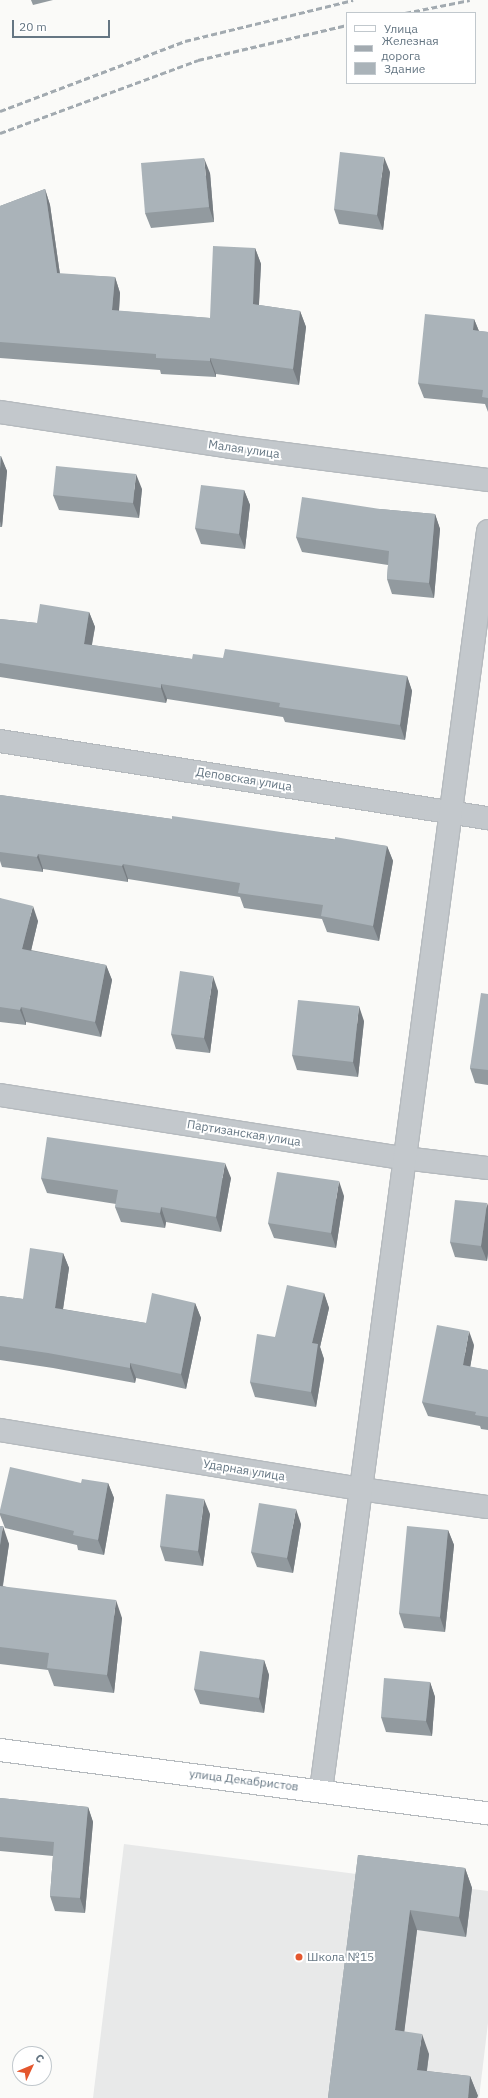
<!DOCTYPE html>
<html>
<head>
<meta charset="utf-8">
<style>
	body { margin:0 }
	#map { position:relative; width:488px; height:2098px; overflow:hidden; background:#fafaf8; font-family:"IBM Plex Sans",sans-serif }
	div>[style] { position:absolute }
	.built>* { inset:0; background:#e8e9e9 }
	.roads { filter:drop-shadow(1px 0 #b5babe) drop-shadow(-1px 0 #b5babe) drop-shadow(0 1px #b5babe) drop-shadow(0 -1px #b5babe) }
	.minor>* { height:22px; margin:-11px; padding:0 11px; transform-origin:11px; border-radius:11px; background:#c3c8cc }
	.primary>* { height:22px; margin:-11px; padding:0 11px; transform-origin:11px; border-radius:11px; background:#fff }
	.rail>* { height:3px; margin-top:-1.5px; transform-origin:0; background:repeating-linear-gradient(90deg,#a2aab0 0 6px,transparent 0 9px) }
	.wall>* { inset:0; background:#929a9f }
	.shaded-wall>* { inset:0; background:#777d82 }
	.building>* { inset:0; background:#aab3b9 }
	.dots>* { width:11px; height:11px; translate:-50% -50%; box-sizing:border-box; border:2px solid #fff; border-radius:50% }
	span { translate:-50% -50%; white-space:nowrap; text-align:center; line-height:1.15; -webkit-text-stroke:4px #fff; paint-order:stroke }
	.street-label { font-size:12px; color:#657683 }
	.poi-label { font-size:12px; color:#657683 }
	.left { translate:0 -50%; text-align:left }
	.legend { position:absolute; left:346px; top:12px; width:130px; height:72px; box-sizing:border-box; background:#fff; border:1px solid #c1c8cd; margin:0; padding:5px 7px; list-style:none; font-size:12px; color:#657683 }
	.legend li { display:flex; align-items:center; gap:8px; height:20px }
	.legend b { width:20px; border:1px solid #c1c8cd }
	.north { position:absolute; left:12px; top:2046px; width:40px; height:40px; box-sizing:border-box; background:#fff; border:1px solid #c1c8cd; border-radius:50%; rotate:46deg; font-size:11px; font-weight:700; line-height:16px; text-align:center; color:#657683 }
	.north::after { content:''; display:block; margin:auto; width:14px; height:18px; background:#e4572e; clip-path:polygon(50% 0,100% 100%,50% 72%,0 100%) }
	.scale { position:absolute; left:12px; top:20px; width:98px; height:18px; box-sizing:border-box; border:2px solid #657683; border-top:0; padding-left:5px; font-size:12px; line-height:14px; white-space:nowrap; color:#657683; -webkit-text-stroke:3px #fff; paint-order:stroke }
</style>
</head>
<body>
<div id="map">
	<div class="built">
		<i style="clip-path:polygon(124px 1844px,488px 1891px,488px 2023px,479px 2098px,93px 2098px)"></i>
	</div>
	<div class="roads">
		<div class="minor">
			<i style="left:0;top:412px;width:234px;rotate:8.6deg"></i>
			<i style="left:231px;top:447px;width:259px;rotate:7.3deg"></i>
			<i style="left:0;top:741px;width:494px;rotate:9deg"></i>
			<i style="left:0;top:1095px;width:409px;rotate:8.9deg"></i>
			<i style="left:404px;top:1158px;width:85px;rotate:6.8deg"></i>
			<i style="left:0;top:1430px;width:366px;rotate:9.3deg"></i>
			<i style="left:361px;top:1489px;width:128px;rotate:8.1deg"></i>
			<i style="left:321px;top:1790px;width:1270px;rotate:-82.44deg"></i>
		</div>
		<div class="primary">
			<i style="left:0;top:1750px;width:492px;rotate:7.4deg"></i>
		</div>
	</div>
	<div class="rail">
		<i style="left:405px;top:13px;width:66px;rotate:-11.3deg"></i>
		<i style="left:0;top:111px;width:198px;rotate:-20.7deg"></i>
		<i style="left:185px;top:41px;width:173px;rotate:-13.7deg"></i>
		<i style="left:0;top:133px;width:211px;rotate:-20.2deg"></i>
		<i style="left:198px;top:60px;width:153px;rotate:-13.2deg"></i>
	</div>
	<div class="wall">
		<i style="clip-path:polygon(31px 0,53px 0,33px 5px)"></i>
		<i style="clip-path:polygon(390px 172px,383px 230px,339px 224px,334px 209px)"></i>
		<i style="clip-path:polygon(210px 173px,214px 222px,151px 228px,145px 213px)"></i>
		<i style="clip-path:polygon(45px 189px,50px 205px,60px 274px,115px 277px,120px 293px,119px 311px,210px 318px,255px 248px,261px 264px,259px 305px,300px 311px,306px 327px,299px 385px,216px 374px,216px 377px,161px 374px,160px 370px,0 358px,0 206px)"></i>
		<i style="clip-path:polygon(474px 319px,479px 331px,488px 332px,488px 412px,485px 404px,424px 398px,418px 383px)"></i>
		<i style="clip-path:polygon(0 456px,7px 471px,2px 527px,0 527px)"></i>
		<i style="clip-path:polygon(142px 489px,139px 518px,59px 510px,53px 495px)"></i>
		<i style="clip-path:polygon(244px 490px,250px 505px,245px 549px,201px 544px,195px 528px)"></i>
		<i style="clip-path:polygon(380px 509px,435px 514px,440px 529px,434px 598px,392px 594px,387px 579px,388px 565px,302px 552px,296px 537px)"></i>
		<i style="clip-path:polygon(89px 612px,95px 627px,92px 645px,192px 659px,223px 658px,407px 676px,412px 691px,405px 740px,285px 722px,283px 717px,167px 699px,166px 703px,0 677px,0 619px,37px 623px)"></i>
		<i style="clip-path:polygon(0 795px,172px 819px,387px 846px,393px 861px,379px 941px,327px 932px,322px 919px,244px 908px,240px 897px,128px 879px,128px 882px,43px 869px,43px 872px,2px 867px,0 861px)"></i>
		<i style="clip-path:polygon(0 898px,38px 921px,31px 950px,106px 965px,112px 980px,101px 1037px,26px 1022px,26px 1025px,0 1022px)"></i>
		<i style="clip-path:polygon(218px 991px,210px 1053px,176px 1049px,171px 1034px)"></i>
		<i style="clip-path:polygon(488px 994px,488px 1085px,475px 1083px,470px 1068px)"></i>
		<i style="clip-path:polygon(364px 1021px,358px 1077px,297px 1070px,292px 1055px)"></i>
		<i style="clip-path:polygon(41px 1178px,231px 1178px,221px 1232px,166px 1222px,165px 1228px,121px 1222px,115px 1207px,116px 1204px,47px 1193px)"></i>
		<i style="clip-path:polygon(344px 1196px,336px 1248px,274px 1238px,268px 1223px)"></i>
		<i style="clip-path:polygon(488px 1206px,488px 1253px,487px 1261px,455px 1257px,450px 1242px)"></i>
		<i style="clip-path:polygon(63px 1253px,69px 1268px,63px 1309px,146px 1323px,195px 1303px,201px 1318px,186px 1389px,136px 1378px,135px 1383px,53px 1368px,0 1360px,0 1296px,23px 1299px)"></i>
		<i style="clip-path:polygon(324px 1293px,329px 1308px,320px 1347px,324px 1359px,316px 1407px,255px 1397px,250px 1382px,275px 1337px)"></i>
		<i style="clip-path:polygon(474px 1345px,470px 1367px,488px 1370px,488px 1430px,481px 1429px,480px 1426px,428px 1416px,422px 1402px)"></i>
		<i style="clip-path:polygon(81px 1483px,108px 1483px,114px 1498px,104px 1555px,78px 1550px,77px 1545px,5px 1528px,0 1515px,0 1510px)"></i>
		<i style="clip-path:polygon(210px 1514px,203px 1566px,165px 1561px,160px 1546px)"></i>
		<i style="clip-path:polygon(301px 1524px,293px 1573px,257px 1567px,251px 1552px)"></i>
		<i style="clip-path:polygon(0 1526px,9px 1544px,3px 1586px,122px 1618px,114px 1693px,54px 1686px,48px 1670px,0 1664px)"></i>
		<i style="clip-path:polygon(448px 1530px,454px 1545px,445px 1632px,404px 1628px,399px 1613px)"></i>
		<i style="clip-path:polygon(264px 1660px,269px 1675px,264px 1713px,200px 1704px,194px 1689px)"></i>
		<i style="clip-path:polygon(430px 1682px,435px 1697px,432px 1736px,386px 1732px,381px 1717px)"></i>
		<i style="clip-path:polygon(0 1798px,88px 1807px,93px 1822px,85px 1913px,55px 1911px,50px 1896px,53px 1856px,0 1851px)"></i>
		<i style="clip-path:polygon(358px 1855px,465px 1868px,472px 1888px,466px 1937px,417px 1930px,404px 2032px,429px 2054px,427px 2071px,470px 2076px,478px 2096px,328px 2098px)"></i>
	</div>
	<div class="shaded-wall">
		<i style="clip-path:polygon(384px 157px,390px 172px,383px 230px,377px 215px)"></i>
		<i style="clip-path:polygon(204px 158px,210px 173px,214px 222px,209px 207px)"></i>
		<i style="clip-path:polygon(45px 189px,50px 205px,62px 289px,57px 273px)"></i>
		<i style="clip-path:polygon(255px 248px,261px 264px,258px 320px,253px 304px)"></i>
		<i style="clip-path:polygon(115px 277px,120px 293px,118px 326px,112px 310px)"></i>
		<i style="clip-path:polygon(300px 311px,306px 327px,299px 385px,293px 369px)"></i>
		<i style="clip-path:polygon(474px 319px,480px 334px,473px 330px)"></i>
		<i style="clip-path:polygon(210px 358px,216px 374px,216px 377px,210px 361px)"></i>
		<i style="clip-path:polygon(1px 456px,7px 471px,2px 527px,0 521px,0 469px)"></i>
		<i style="clip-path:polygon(136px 474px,142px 489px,139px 518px,133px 503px)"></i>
		<i style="clip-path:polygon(244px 490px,250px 505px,245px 549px,239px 534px)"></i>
		<i style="clip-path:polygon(435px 514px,440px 529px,434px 598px,429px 583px)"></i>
		<i style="clip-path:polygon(89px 612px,95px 627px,89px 659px,84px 644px)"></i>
		<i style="clip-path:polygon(407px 676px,412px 691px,405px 740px,400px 725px)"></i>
		<i style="clip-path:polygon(161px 684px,167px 699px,166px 703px,161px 688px)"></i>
		<i style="clip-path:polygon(387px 846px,393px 861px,379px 941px,373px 926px)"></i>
		<i style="clip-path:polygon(38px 854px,43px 869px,43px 872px,37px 857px)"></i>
		<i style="clip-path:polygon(123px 864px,128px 879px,128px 882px,122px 866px)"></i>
		<i style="clip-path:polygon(33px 906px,38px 921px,28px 964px,22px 949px)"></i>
		<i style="clip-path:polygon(106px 965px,112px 980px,101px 1037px,95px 1022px)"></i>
		<i style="clip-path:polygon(213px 976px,218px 991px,210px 1053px,204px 1038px)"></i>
		<i style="clip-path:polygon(359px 1006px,364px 1021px,358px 1077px,353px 1062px)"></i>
		<i style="clip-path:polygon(21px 1007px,26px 1022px,26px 1025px,20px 1010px)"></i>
		<i style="clip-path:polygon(225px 1163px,231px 1178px,221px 1232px,216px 1217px)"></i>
		<i style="clip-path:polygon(339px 1181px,344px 1196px,336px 1248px,331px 1233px)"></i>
		<i style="clip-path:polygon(487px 1203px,488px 1206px,488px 1253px,487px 1261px,481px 1246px)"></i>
		<i style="clip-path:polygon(161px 1207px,166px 1222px,165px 1228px,160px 1213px)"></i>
		<i style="clip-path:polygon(63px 1253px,69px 1268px,61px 1323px,55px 1308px)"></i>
		<i style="clip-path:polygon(324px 1293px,329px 1308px,320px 1347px,324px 1359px,316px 1407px,311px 1392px,312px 1343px)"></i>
		<i style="clip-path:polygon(195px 1303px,201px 1318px,186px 1389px,181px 1374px)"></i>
		<i style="clip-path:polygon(469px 1331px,474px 1345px,468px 1380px,463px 1365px)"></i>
		<i style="clip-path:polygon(130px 1363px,136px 1378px,135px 1383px,130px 1368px)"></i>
		<i style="clip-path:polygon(108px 1483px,114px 1498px,104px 1555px,98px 1540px)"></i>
		<i style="clip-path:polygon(204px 1499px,210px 1514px,203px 1566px,198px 1551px)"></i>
		<i style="clip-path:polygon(296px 1509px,301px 1524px,293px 1573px,287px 1558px)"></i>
		<i style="clip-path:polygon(3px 1526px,9px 1544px,0 1603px,0 1545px)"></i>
		<i style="clip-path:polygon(448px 1530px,454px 1545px,445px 1632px,440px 1617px)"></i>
		<i style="clip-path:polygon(116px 1600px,122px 1618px,114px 1693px,107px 1675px)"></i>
		<i style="clip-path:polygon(264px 1660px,269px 1675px,264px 1713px,259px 1698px)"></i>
		<i style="clip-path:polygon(430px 1682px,435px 1697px,432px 1736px,426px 1721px)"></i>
		<i style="clip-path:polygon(88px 1807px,93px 1822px,85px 1913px,80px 1898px)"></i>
		<i style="clip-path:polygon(465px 1868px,472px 1888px,466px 1937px,459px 1917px)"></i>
		<i style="clip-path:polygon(410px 1910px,417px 1930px,402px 2050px,395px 2030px)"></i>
		<i style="clip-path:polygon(422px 2034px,429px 2054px,424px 2090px,417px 2070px)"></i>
		<i style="clip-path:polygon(470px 2076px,478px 2096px,477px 2098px,468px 2098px)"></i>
	</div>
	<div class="building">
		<i style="clip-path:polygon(340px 152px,384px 157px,377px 215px,334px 209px)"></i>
		<i style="clip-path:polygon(204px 158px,209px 207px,145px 213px,141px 163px)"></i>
		<i style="clip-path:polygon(45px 189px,57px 273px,115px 277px,112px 310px,210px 318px,213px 246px,255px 248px,253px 304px,300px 311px,293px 369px,210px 358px,210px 361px,156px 358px,156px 354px,0 342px,0 206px)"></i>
		<i style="clip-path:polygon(425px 314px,474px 319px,473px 330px,488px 332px,488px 398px,482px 397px,483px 390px,418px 383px)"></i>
		<i style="clip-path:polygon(0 456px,1px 456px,0 469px)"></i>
		<i style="clip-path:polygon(56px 466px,136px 474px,133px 503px,53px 495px)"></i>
		<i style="clip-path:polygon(201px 485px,244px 490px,239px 534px,195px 528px)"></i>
		<i style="clip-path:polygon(302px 497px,380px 509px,435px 514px,429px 583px,387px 579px,389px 551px,296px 537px)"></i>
		<i style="clip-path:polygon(40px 604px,89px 612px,84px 644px,192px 659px,193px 654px,223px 658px,225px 649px,407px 676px,400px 725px,279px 707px,280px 703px,161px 684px,161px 688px,0 663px,0 619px,37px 623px)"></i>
		<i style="clip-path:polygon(0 795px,172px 819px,172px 816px,335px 840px,335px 837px,387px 846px,373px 926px,321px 916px,323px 905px,238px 893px,240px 883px,123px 864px,122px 866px,38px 854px,37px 857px,0 852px)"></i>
		<i style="clip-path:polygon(0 898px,33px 906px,22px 949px,106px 965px,95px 1022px,21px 1007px,20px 1010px,0 1007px)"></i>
		<i style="clip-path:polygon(180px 971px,213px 976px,204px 1038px,171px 1034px)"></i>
		<i style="clip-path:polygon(481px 993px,488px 994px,488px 1070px,470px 1068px)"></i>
		<i style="clip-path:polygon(298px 1000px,359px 1006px,353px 1062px,292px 1055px)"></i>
		<i style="clip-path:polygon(47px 1137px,225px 1163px,216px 1217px,161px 1207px,160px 1213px,115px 1207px,118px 1190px,41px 1178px)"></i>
		<i style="clip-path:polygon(277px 1172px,339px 1181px,331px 1233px,268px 1223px)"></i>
		<i style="clip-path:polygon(455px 1200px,487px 1203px,481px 1246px,450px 1242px)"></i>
		<i style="clip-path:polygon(30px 1248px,63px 1253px,55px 1308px,146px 1323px,152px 1293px,195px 1303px,181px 1374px,130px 1363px,130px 1368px,48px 1353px,0 1346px,0 1296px,23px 1299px)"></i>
		<i style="clip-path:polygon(287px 1285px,324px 1293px,312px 1343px,318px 1344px,311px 1392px,250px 1382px,257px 1334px,275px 1337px)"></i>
		<i style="clip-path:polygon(437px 1325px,469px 1331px,463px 1365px,488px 1370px,488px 1417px,475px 1415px,476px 1412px,422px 1402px)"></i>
		<i style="clip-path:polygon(10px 1467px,81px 1483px,82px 1479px,108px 1483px,98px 1540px,73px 1535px,74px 1531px,0 1513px,0 1510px)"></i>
		<i style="clip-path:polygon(166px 1494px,204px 1499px,198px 1551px,160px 1546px)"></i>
		<i style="clip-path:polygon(259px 1503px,296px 1509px,287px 1558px,251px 1552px)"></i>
		<i style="clip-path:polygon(0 1526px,3px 1526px,0 1545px)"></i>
		<i style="clip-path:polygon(407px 1526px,448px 1530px,440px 1617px,399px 1613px)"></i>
		<i style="clip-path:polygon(0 1586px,116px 1600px,107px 1675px,47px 1668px,49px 1653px,0 1647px)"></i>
		<i style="clip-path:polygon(200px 1651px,264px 1660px,259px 1698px,194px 1689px)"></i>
		<i style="clip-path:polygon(384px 1678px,430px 1682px,426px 1721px,381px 1717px)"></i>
		<i style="clip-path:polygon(0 1798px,88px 1807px,80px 1898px,50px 1896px,54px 1842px,0 1837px)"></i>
		<i style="clip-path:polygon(358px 1855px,465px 1868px,459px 1917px,410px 1910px,395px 2030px,422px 2034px,417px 2070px,470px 2076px,468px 2098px,328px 2098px)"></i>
	</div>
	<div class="dots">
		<i style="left:299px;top:1957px;background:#e4572e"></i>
	</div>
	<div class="street-label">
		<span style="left:244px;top:449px;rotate:8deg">Малая улица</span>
		<span style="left:244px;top:779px;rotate:9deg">Деповская улица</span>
		<span style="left:244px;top:1133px;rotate:9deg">Партизанская улица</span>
		<span style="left:244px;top:1470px;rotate:9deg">Ударная улица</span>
		<span style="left:244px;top:1780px;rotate:7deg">улица Декабристов</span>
	</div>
	<div class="poi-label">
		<span class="left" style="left:307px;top:1957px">Школа №15</span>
	</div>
	<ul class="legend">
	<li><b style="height:5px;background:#fff"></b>Улица</li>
	<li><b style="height:5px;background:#a2aab0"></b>Железная дорога</li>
	<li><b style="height:11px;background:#aab3b9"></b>Здание</li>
	</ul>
	<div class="north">С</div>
	<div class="scale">20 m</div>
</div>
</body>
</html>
